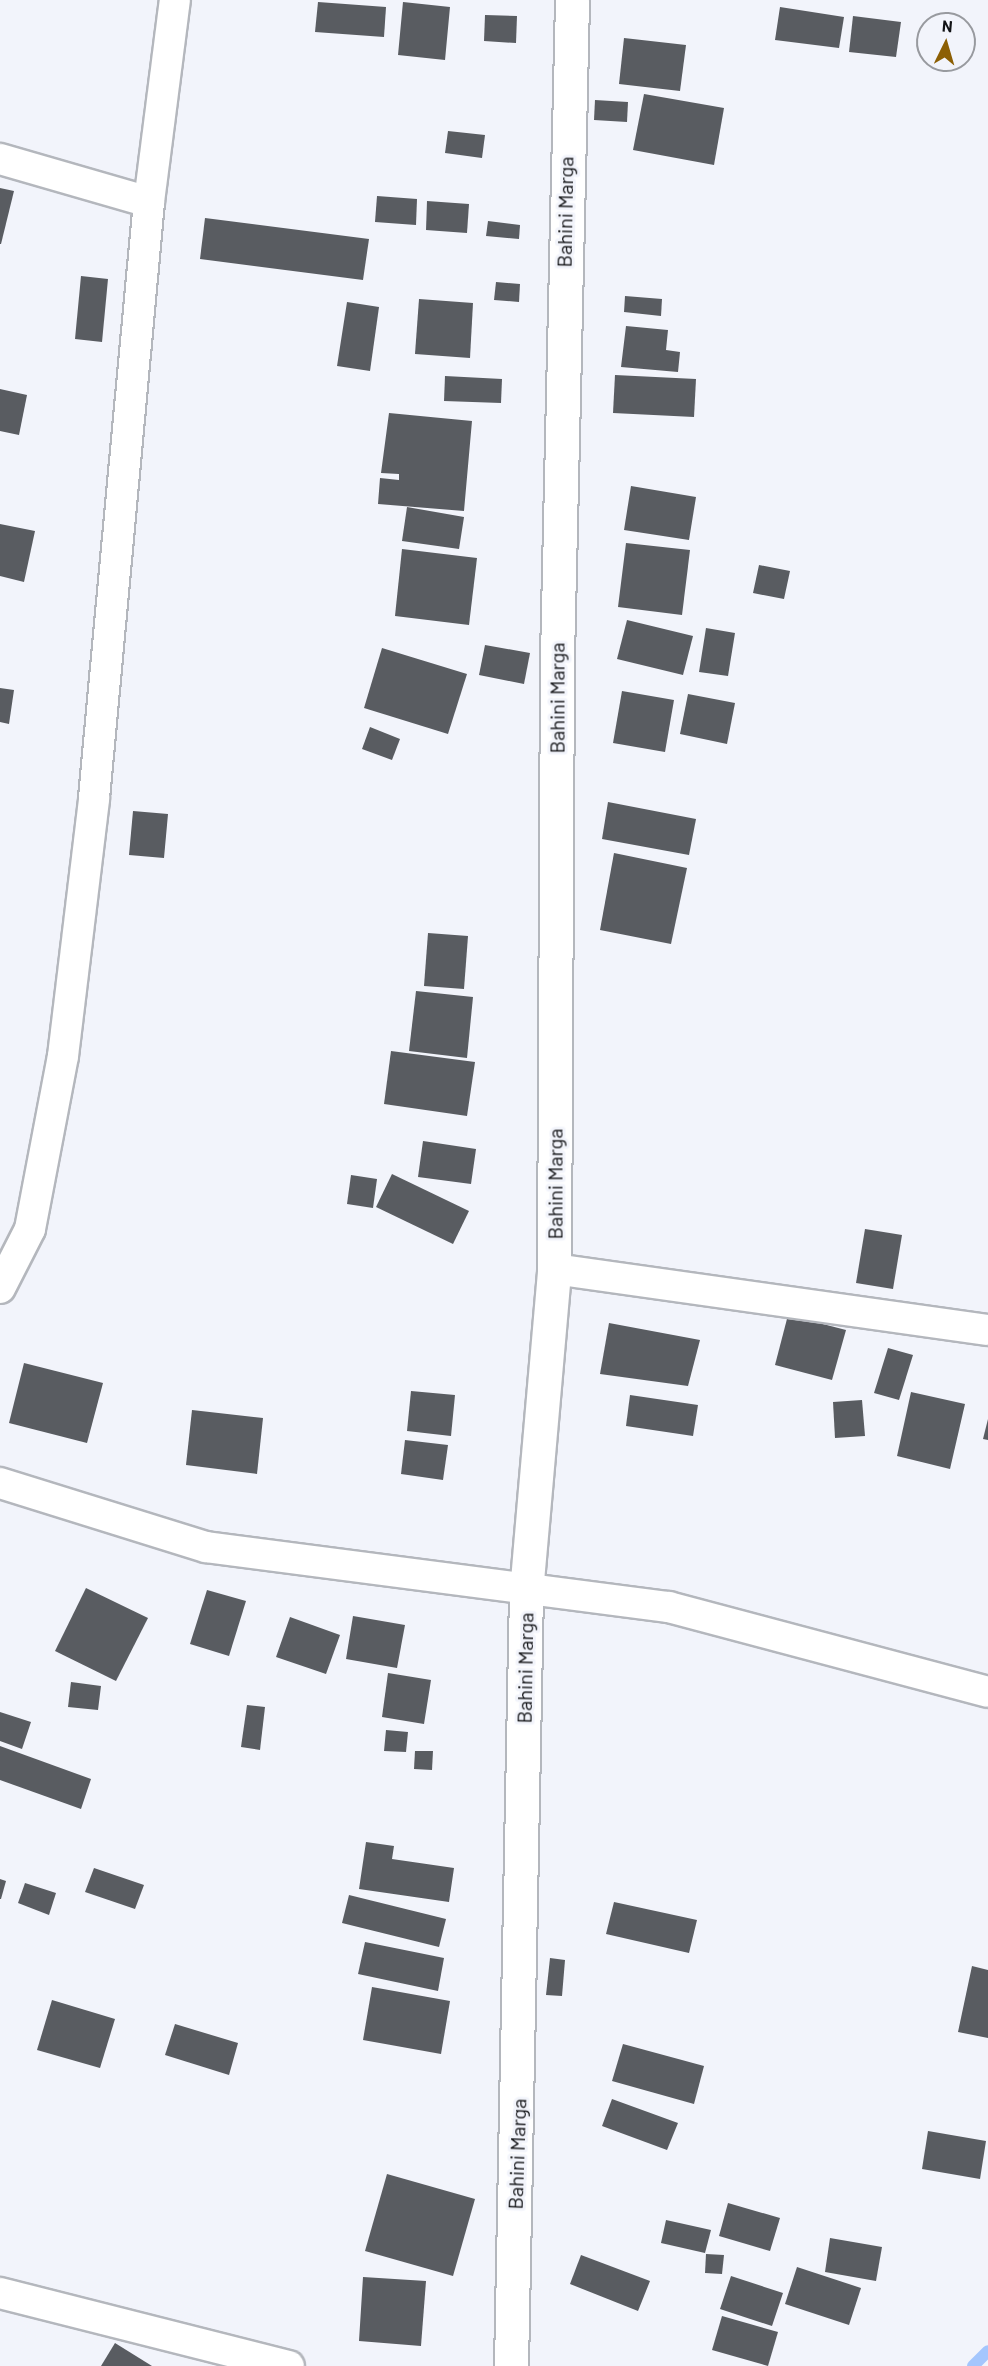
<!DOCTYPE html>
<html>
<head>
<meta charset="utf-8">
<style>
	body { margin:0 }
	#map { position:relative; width:988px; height:2366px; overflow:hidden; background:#f2f4fb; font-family:Barlow,sans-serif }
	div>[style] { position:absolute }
	.stream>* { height:12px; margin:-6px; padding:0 6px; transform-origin:6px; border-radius:6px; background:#a4c6fd }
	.building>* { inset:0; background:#595c61 }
	.roads { filter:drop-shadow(2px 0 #b4b7bd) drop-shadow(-2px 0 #b4b7bd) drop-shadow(0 2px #b4b7bd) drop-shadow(0 -2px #b4b7bd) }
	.minor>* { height:30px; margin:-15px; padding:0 15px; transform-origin:15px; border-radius:15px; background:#fff }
	.tertiary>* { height:33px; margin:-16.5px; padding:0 16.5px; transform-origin:16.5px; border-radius:16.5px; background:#fff }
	span { translate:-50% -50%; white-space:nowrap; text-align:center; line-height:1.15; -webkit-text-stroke:6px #f2f4fb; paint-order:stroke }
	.street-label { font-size:20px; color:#111215 }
	.north { position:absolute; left:916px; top:12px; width:60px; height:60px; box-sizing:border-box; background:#f2f4fb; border:2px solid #989a9f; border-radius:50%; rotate:5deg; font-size:16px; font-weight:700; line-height:24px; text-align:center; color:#111215 }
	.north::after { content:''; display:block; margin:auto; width:21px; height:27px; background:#8c5f04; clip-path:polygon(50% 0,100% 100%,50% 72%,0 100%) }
</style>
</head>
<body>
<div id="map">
	<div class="stream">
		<i style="left:973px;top:2366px;width:21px;rotate:-45deg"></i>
	</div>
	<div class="building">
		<i style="clip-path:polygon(318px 2px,386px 7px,384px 37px,315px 32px)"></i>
		<i style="clip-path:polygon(403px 2px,450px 7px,445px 60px,398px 55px)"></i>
		<i style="clip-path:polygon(780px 7px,844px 17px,839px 48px,775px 40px)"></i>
		<i style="clip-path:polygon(485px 15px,517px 16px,516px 43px,484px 41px)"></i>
		<i style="clip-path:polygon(853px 16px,901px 22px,896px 57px,849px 52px)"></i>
		<i style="clip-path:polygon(624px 38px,686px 45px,680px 91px,619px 84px)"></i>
		<i style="clip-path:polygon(644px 94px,724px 108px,714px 165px,633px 150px)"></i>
		<i style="clip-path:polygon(595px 100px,628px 102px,627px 122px,594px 120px)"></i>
		<i style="clip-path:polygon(448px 131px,485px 135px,482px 158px,445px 153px)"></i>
		<i style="clip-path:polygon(0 188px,14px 191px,1px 244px,0 244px)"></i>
		<i style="clip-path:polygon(377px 196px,417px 199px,416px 225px,375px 222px)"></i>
		<i style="clip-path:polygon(427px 201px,469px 204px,467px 233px,426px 230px)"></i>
		<i style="clip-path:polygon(205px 218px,369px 239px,363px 280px,200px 259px)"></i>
		<i style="clip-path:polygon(488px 221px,520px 225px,519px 239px,486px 236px)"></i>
		<i style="clip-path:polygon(81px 276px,108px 279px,102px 342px,75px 339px)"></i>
		<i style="clip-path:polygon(496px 282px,520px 284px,519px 302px,494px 300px)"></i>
		<i style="clip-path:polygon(625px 296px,662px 299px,661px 316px,624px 312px)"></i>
		<i style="clip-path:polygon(419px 299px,473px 303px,470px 358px,415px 354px)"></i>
		<i style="clip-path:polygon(347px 302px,379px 307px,370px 371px,337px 366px)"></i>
		<i style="clip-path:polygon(626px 326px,668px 330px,666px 350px,680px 352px,678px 372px,621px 367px)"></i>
		<i style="clip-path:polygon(615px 375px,696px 379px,694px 417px,613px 413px)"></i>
		<i style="clip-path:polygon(445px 376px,502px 379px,501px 403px,444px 401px)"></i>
		<i style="clip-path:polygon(0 389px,27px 395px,19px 435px,0 431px)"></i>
		<i style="clip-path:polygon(389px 413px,472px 421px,464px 511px,378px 504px,380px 478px,399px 480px,399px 474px,381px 473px)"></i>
		<i style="clip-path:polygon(631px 486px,696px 497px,689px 540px,624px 530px)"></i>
		<i style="clip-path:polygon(407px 507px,464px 517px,459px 549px,402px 541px)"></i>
		<i style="clip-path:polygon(0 524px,35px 531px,24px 582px,0 576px)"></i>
		<i style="clip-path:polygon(626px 543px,690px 550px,682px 615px,618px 607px)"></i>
		<i style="clip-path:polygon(402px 549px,477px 558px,469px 625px,395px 616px)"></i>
		<i style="clip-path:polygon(759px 565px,790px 571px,784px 599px,753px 593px)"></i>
		<i style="clip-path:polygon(627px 620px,693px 636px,683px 675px,617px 659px)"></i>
		<i style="clip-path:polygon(706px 628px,735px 633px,728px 676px,699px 672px)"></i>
		<i style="clip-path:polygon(485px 645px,530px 653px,524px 684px,479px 675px)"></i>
		<i style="clip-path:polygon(382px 648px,467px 674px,448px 734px,364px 708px)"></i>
		<i style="clip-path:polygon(0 688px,14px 690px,9px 724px,0 722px)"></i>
		<i style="clip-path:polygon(622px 691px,674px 700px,665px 752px,613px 743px)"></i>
		<i style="clip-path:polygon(688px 694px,735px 703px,727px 744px,680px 734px)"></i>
		<i style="clip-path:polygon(370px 727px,400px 739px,392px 760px,362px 749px)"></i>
		<i style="clip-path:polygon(608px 802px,696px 819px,689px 855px,602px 839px)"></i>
		<i style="clip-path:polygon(133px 811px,168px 814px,164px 858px,129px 855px)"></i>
		<i style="clip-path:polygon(614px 853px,687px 868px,671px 944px,600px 930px)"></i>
		<i style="clip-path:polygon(428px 933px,468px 936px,464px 989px,424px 986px)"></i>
		<i style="clip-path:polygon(416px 991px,473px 997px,467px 1058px,409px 1051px)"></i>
		<i style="clip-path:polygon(391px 1051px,475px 1062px,467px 1116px,384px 1104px)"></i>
		<i style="clip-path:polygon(423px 1141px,476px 1149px,471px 1184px,418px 1177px)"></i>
		<i style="clip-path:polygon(392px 1174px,469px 1211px,453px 1244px,376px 1207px)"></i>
		<i style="clip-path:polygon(351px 1175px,377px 1179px,373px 1208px,347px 1204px)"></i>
		<i style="clip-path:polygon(865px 1229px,902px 1235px,893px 1289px,856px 1283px)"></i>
		<i style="clip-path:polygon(788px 1315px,846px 1330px,832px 1380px,775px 1365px)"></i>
		<i style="clip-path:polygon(609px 1323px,700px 1340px,688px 1386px,600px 1374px)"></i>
		<i style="clip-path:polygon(888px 1348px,913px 1355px,899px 1400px,874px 1393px)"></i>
		<i style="clip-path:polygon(24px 1363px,103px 1383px,87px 1443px,9px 1423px)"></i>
		<i style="clip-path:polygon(411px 1391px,455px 1395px,451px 1436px,407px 1431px)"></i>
		<i style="clip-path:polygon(911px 1392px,965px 1404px,950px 1469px,897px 1456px)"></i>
		<i style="clip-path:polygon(630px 1395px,698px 1405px,693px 1436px,626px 1426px)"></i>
		<i style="clip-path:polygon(862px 1400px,865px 1436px,835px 1438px,833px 1402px)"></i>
		<i style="clip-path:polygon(192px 1410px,263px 1418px,257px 1474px,186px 1465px)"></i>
		<i style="clip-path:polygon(988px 1419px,988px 1440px,983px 1439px)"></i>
		<i style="clip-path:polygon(405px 1440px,448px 1445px,443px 1480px,401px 1474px)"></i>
		<i style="clip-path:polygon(86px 1588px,148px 1618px,116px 1681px,55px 1651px)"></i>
		<i style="clip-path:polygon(207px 1590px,246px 1601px,229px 1656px,190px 1644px)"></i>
		<i style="clip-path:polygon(353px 1616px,405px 1625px,397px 1668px,346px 1659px)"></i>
		<i style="clip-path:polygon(290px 1617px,340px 1635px,326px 1674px,276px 1657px)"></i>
		<i style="clip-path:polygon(388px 1673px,431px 1680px,424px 1724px,382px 1717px)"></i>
		<i style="clip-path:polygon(71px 1682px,101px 1686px,98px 1710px,68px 1707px)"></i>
		<i style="clip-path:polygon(247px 1705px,265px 1707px,260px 1750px,241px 1747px)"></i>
		<i style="clip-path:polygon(0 1712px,31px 1722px,22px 1749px,0 1741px)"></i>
		<i style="clip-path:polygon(386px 1730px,408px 1732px,406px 1752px,384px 1751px)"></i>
		<i style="clip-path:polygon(0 1746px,91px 1779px,81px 1809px,0 1780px)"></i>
		<i style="clip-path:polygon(415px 1751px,433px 1751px,432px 1770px,414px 1769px)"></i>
		<i style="clip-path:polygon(366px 1842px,394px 1846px,392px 1859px,454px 1868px,449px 1902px,359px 1889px)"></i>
		<i style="clip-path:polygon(94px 1868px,144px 1885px,135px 1909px,85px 1892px)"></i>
		<i style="clip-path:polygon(0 1879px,6px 1881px,1px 1899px,0 1899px)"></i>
		<i style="clip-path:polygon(25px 1883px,56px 1893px,49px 1915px,18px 1903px)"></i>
		<i style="clip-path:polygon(349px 1895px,446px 1919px,439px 1947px,342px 1923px)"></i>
		<i style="clip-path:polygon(614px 1902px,697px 1920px,689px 1953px,606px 1934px)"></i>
		<i style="clip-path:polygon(365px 1942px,444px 1958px,438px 1991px,358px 1974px)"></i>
		<i style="clip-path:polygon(550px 1958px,565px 1960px,562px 1996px,546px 1995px)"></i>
		<i style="clip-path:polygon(972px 1966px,988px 1970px,988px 2038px,958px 2032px)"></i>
		<i style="clip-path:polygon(372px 1987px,450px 2001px,441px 2054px,363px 2040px)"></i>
		<i style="clip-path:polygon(52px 2000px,115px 2019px,100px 2068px,37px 2050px)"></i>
		<i style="clip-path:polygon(175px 2024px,238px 2043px,229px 2075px,165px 2055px)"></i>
		<i style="clip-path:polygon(623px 2044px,704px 2066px,694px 2104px,612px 2081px)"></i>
		<i style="clip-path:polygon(612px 2099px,678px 2123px,667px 2150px,602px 2126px)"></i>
		<i style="clip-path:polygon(928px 2131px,986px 2141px,980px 2179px,922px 2169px)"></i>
		<i style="clip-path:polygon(387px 2174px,475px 2199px,453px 2276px,365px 2251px)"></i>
		<i style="clip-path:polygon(728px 2203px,780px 2218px,770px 2251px,719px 2236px)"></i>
		<i style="clip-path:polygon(666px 2220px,711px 2230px,705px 2253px,661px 2243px)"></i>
		<i style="clip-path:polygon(830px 2238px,882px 2247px,876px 2281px,825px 2272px)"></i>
		<i style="clip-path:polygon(706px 2254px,724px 2255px,722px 2274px,705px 2273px)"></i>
		<i style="clip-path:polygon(581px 2255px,650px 2281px,638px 2311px,570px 2284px)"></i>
		<i style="clip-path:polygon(797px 2267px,861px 2288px,849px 2325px,785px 2304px)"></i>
		<i style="clip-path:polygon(731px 2276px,783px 2293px,772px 2326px,720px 2309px)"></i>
		<i style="clip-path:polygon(363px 2277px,426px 2281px,421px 2346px,359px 2341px)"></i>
		<i style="clip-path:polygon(722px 2316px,778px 2332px,768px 2366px,712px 2350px)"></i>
		<i style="clip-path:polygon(115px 2343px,152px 2366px,101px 2366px)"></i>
	</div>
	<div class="roads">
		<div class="minor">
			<i style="left:0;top:159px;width:155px;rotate:16.1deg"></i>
			<i style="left:149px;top:202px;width:204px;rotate:-82.7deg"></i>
			<i style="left:554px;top:1269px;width:438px;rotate:8deg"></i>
			<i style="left:0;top:1288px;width:66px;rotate:-63deg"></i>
			<i style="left:30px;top:1229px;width:176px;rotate:-79.2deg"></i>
			<i style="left:63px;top:1056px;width:260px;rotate:-83.1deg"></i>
			<i style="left:94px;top:798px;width:599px;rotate:-84.73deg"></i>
			<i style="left:0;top:1483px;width:216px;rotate:17.3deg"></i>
			<i style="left:206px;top:1547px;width:467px;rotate:7.4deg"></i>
			<i style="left:669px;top:1607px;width:330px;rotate:14.9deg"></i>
			<i style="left:0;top:2293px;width:298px;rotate:14.2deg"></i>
		</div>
		<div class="tertiary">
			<i style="left:511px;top:2366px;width:774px;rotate:-88.89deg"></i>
			<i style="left:526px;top:1592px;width:324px;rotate:-85deg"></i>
			<i style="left:554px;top:1269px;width:612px;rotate:-89.72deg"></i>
			<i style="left:557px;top:657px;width:657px;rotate:-88.69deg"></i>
		</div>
	</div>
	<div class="street-label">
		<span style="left:565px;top:212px;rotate:-89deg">Bahini Marga</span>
		<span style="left:557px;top:698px;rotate:-90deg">Bahini Marga</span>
		<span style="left:555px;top:1184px;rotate:-90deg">Bahini Marga</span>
		<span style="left:525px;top:1668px;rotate:-89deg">Bahini Marga</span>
		<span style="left:517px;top:2154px;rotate:-88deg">Bahini Marga</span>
	</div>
	<div class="north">N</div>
</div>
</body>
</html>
